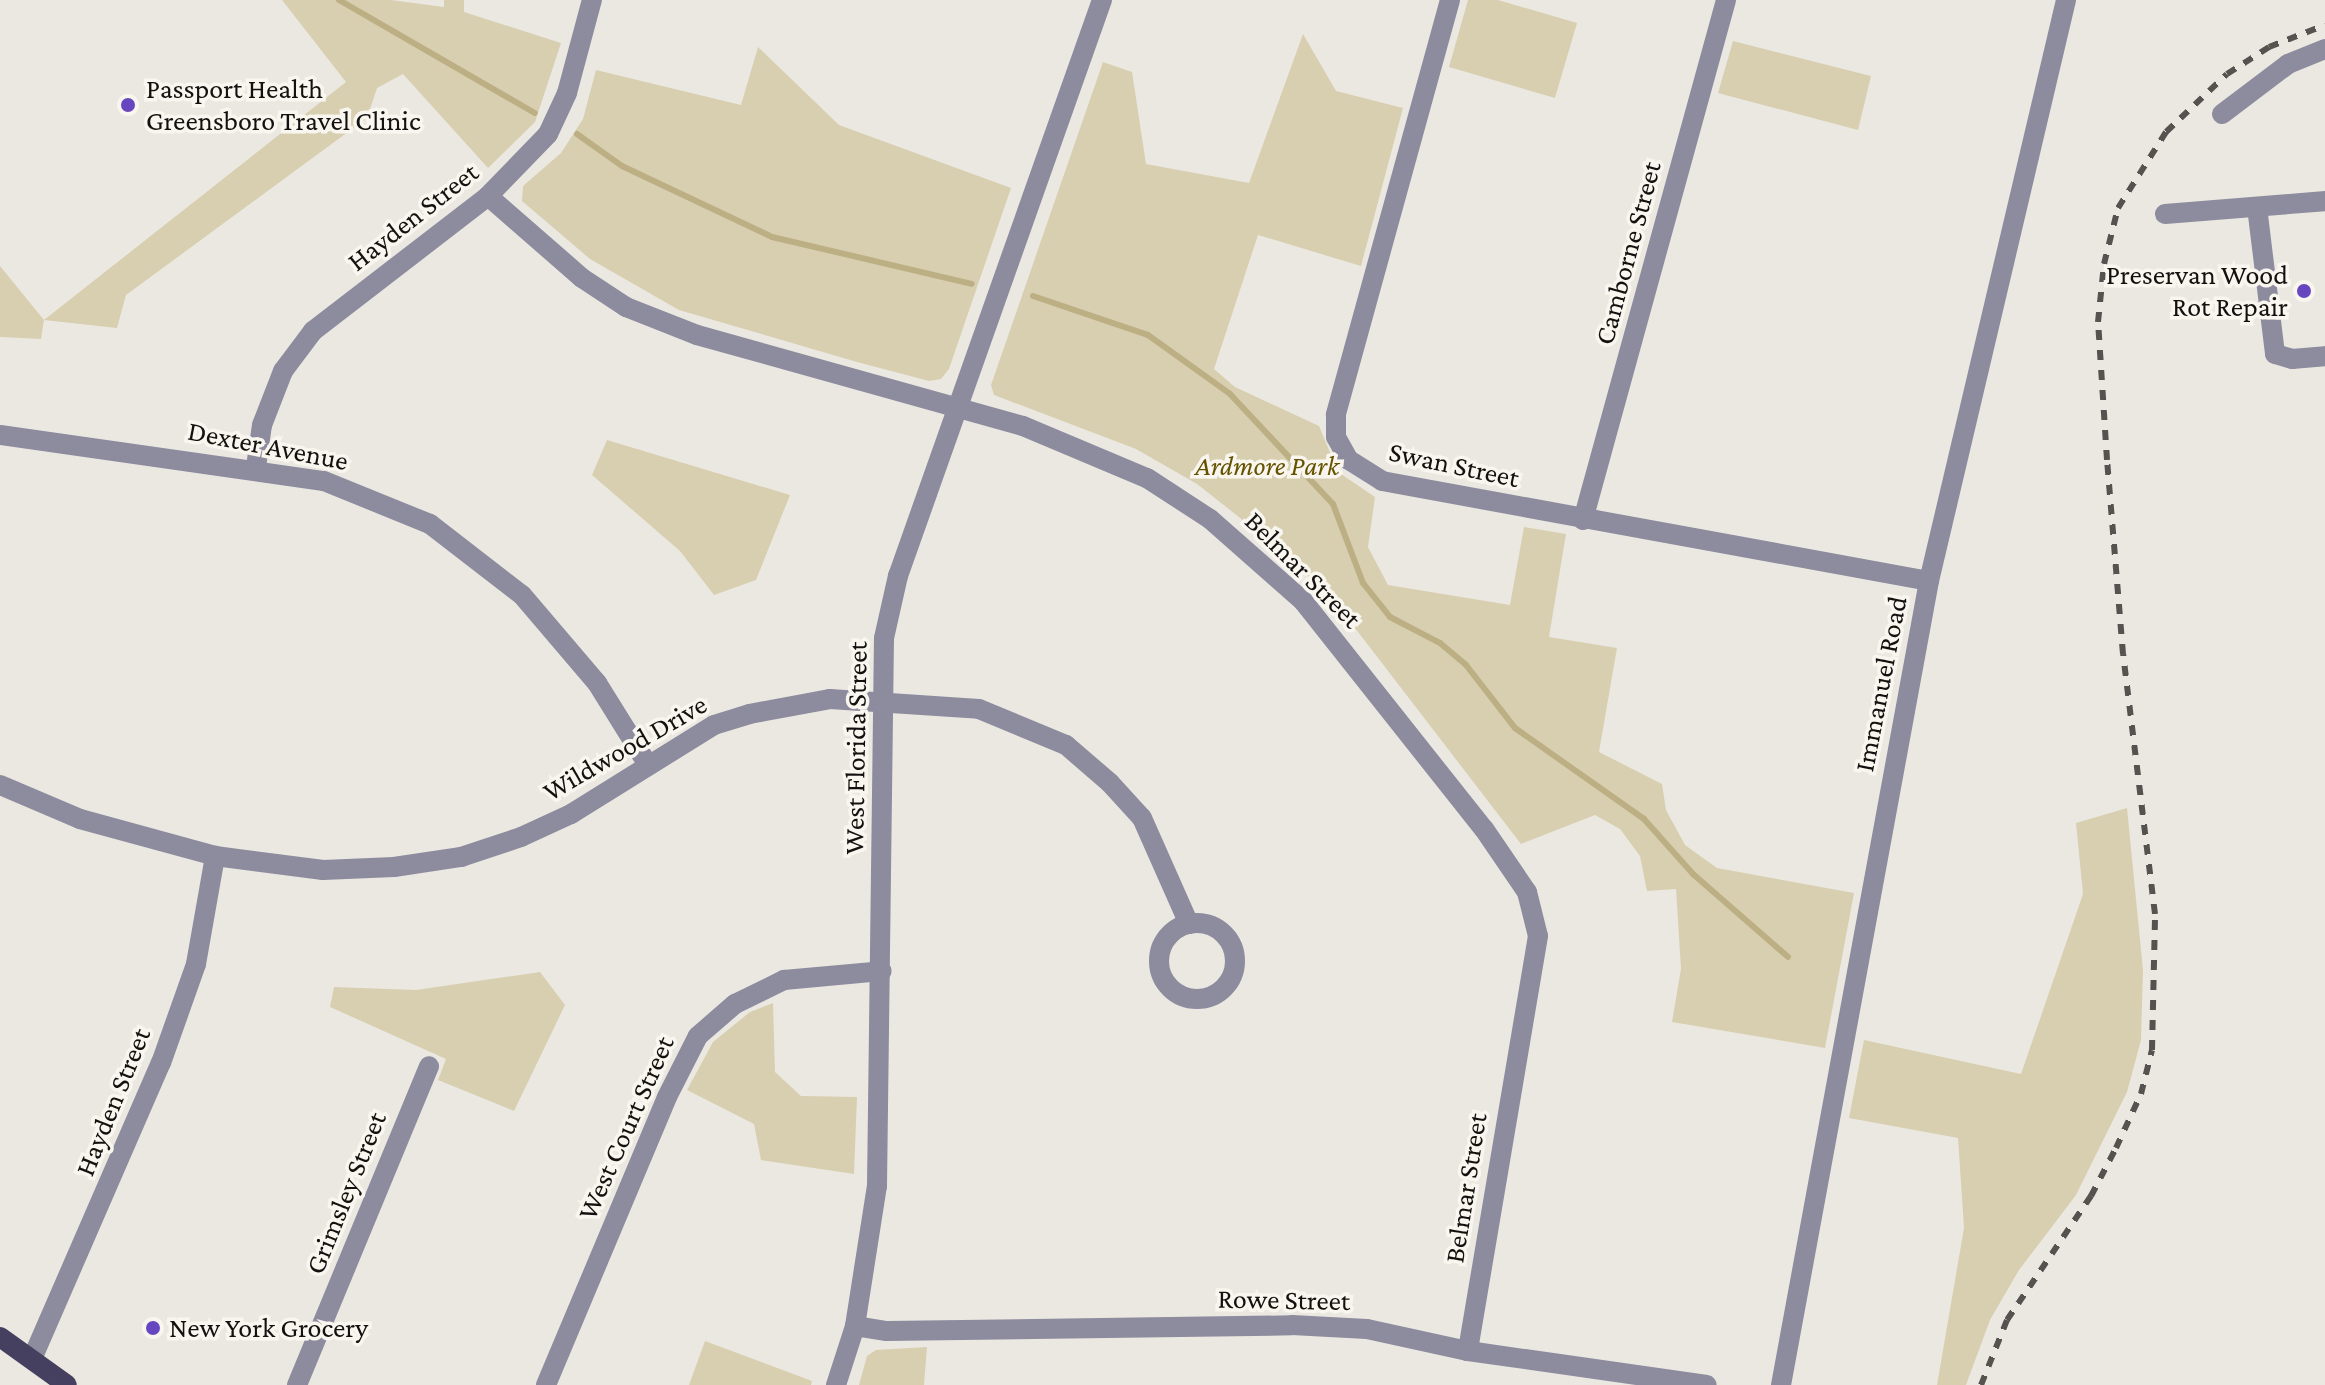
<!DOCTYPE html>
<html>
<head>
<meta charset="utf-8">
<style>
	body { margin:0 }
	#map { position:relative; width:2325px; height:1385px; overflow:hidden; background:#ebe8e1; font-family:"Crimson Pro",serif }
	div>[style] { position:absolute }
	.green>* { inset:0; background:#d8cfb1 }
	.stream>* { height:6px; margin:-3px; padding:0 3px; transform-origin:3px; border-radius:3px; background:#bcaf83 }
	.minor>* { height:20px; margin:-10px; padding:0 10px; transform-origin:10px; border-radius:10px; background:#8d8b9e }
	.minor>.ring { margin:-10px; padding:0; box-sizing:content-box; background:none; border:20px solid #8d8b9e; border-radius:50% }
	.major>* { height:20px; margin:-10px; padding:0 10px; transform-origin:10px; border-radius:10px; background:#45405f }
	.rail>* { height:6px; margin-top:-3px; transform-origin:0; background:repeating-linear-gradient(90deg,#55534f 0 10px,transparent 0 20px) }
	.dots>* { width:22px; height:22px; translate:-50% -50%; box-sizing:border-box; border:4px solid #f8f6ee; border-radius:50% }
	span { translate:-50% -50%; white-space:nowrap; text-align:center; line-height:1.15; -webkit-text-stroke:7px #f8f6ee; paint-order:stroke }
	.poi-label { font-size:28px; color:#12110f }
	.left { translate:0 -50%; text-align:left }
	.right { translate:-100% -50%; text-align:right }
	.street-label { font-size:28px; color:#12110f }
	.park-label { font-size:28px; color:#655200; font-style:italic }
</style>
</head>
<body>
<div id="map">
	<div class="green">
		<i style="clip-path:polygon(282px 0,391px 0,444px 7px,444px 0,464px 0,464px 12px,561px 43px,535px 122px,488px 168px,403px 74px,377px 88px,367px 118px,126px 295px,117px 328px,44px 320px,41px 339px,0 337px,0 266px,44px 320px,346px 82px)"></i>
		<i style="clip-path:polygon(1468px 0,1498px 0,1577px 23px,1555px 98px,1449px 67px)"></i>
		<i style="clip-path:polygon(1303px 34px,1336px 91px,1403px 108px,1361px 266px,1258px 235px,1214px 369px,1235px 387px,1319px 426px,1338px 472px,1375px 497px,1368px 547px,1388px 585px,1510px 605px,1524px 527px,1566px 534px,1549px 637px,1617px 648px,1599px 752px,1662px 784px,1666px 810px,1685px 845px,1717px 868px,1854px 893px,1825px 1048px,1672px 1022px,1681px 969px,1676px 889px,1647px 891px,1640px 856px,1620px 829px,1595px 815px,1521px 844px,1335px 602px,1282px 551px,1197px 484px,1136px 449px,994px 395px,991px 385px,1103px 62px,1132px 72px,1146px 164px,1249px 183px)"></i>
		<i style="clip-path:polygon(1733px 41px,1871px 76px,1858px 130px,1718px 93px)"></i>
		<i style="clip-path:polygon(758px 47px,839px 125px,1011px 188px,949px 369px,941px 379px,929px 381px,857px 362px,679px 310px,590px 259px,522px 201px,523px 186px,561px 153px,583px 119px,596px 70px,741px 105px)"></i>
		<i style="clip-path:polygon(607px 440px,790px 495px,756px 580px,714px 595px,680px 551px,592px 475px)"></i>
		<i style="clip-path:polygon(2127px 808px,2143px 970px,2141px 1040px,2127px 1092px,2076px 1195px,2019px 1270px,1990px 1320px,1966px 1385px,1937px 1385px,1964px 1228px,1958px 1138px,1849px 1118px,1864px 1040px,2021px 1074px,2083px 894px,2076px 823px)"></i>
		<i style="clip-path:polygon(540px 972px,565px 1005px,514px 1111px,438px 1080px,446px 1059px,330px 1007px,334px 987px,416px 990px)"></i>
		<i style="clip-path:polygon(773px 1003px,775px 1072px,801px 1096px,857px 1097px,854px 1174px,761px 1160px,754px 1124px,687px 1090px,713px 1042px,750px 1012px)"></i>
		<i style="clip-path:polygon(705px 1341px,812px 1381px,811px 1385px,689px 1385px)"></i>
		<i style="clip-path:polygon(927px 1347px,924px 1385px,859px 1385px,867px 1356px,876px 1350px)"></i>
	</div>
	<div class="stream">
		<i style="left:339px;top:0;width:226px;rotate:30deg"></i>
		<i style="left:577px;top:134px;width:55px;rotate:35.4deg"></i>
		<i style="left:622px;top:166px;width:166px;rotate:25.3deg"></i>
		<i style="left:772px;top:237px;width:205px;rotate:13.2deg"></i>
		<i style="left:1033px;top:296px;width:121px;rotate:18.7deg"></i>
		<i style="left:1148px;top:335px;width:101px;rotate:35.7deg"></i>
		<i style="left:1230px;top:394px;width:151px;rotate:46.9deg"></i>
		<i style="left:1333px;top:504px;width:85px;rotate:69.2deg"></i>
		<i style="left:1363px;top:583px;width:43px;rotate:51.5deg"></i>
		<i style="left:1390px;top:617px;width:56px;rotate:27.5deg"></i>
		<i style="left:1440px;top:643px;width:34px;rotate:40deg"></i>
		<i style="left:1466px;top:665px;width:80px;rotate:52.1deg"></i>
		<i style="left:1515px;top:728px;width:158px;rotate:35.2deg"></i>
		<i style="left:1644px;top:819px;width:74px;rotate:48.3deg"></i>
		<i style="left:1693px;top:874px;width:126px;rotate:41.1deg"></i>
	</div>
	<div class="minor">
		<i style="left:1450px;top:0;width:430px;rotate:105.4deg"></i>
		<i style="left:1336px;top:415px;width:22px;rotate:90deg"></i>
		<i style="left:1336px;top:437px;width:26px;rotate:61deg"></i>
		<i style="left:1349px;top:460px;width:39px;rotate:32deg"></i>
		<i style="left:1382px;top:481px;width:556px;rotate:10.36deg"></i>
		<i style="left:2222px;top:114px;width:83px;rotate:-37.1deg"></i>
		<i style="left:2288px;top:64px;width:40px;rotate:-22deg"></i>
		<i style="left:488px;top:196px;width:125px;rotate:41.1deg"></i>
		<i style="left:582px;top:278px;width:53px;rotate:33.4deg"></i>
		<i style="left:626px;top:307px;width:76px;rotate:21.5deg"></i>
		<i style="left:697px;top:335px;width:338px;rotate:15.6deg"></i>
		<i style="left:1023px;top:426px;width:134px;rotate:22.8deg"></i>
		<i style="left:1147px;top:478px;width:75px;rotate:33.1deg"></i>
		<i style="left:1210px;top:519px;width:124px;rotate:41.4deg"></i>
		<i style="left:1303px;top:601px;width:291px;rotate:51.6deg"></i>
		<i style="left:1484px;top:829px;width:76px;rotate:55.7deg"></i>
		<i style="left:1527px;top:892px;width:45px;rotate:76deg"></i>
		<i style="left:1538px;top:936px;width:421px;rotate:99.6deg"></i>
		<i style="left:2257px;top:207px;width:148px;rotate:83deg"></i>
		<i style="left:2275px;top:354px;width:18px;rotate:16deg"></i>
		<i style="left:2292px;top:359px;width:33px;rotate:-5deg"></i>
		<i style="left:2165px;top:214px;width:161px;rotate:-4.6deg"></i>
		<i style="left:0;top:435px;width:327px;rotate:8.1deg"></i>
		<i style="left:324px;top:481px;width:114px;rotate:22.1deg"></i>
		<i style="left:430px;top:524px;width:116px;rotate:37.7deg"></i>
		<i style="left:522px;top:595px;width:116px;rotate:49.6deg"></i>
		<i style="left:597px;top:683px;width:97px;rotate:58.1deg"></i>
		<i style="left:256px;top:467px;width:42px;rotate:-81.9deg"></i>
		<i style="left:262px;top:425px;width:58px;rotate:-68.7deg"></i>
		<i style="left:283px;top:371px;width:50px;rotate:-53.1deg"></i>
		<i style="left:313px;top:331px;width:221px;rotate:-37.6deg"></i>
		<i style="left:488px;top:196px;width:86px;rotate:-45.9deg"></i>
		<i style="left:548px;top:134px;width:45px;rotate:-65.1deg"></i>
		<i style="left:567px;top:93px;width:96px;rotate:-75deg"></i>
		<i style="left:1583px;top:520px;width:539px;rotate:-74.62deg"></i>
		<i style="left:0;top:785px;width:87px;rotate:23deg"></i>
		<i style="left:80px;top:819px;width:140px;rotate:15.3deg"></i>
		<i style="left:215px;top:856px;width:109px;rotate:7.4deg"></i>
		<i style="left:323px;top:870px;width:71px;rotate:-2.4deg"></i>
		<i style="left:394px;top:867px;width:68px;rotate:-8.5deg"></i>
		<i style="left:461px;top:857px;width:63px;rotate:-18.4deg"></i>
		<i style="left:521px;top:837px;width:55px;rotate:-24.7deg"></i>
		<i style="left:571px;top:814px;width:168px;rotate:-31.9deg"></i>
		<i style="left:714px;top:725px;width:37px;rotate:-17deg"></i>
		<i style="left:749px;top:714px;width:82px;rotate:-10.5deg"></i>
		<i style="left:830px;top:699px;width:149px;rotate:3.8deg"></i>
		<i style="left:979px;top:709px;width:94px;rotate:22.5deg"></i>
		<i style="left:1066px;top:745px;width:58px;rotate:40.8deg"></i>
		<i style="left:1110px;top:783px;width:47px;rotate:47.6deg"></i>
		<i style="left:1142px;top:818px;width:116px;rotate:66.1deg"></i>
		<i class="ring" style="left:1159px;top:923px;width:56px;height:56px"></i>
		<i style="left:855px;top:1326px;width:32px;rotate:9deg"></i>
		<i style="left:887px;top:1331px;width:405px;rotate:-0.8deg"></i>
		<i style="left:1292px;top:1325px;width:75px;rotate:3.1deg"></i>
		<i style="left:1367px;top:1329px;width:103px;rotate:12.3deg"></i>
		<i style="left:1468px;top:1351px;width:241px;rotate:8.1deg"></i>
		<i style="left:32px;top:1359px;width:323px;rotate:-66.5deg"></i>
		<i style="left:161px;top:1063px;width:105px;rotate:-70.5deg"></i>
		<i style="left:196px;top:964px;width:110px;rotate:-80deg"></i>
		<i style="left:297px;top:1385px;width:345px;rotate:-67.5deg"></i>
		<i style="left:546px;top:1385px;width:312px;rotate:-67.2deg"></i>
		<i style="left:667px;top:1097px;width:68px;rotate:-63.1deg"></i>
		<i style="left:698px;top:1036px;width:49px;rotate:-40.9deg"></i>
		<i style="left:735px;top:1004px;width:55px;rotate:-26.1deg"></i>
		<i style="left:784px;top:980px;width:98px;rotate:-5.2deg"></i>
		<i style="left:836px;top:1385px;width:62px;rotate:-72.1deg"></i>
		<i style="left:855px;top:1326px;width:142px;rotate:-81.1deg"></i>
		<i style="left:877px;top:1186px;width:548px;rotate:-89.27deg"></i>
		<i style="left:884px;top:638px;width:64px;rotate:-77.3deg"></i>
		<i style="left:898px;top:576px;width:611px;rotate:-70.5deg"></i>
		<i style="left:1781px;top:1385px;width:818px;rotate:-79.57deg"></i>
		<i style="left:1929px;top:581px;width:597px;rotate:-76.73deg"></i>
	</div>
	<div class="major">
		<i style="left:0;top:1337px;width:82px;rotate:35.6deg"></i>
	</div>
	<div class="rail">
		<i style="left:1981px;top:1385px;width:70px;rotate:-68.2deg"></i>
		<i style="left:2007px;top:1320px;width:150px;rotate:-55.9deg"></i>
		<i style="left:2091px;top:1196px;width:54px;rotate:-62.5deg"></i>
		<i style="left:2116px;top:1148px;width:60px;rotate:-65.2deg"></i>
		<i style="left:2141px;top:1094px;width:45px;rotate:-76deg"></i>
		<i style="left:2152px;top:1050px;width:136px;rotate:-88.7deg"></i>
		<i style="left:2155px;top:914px;width:262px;rotate:-97deg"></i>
		<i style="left:2123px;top:654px;width:195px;rotate:-94.7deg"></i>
		<i style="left:2107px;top:460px;width:138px;rotate:-93.7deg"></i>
		<i style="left:2098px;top:322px;width:58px;rotate:-84.1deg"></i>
		<i style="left:2104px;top:264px;width:58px;rotate:-76deg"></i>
		<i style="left:2118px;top:208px;width:90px;rotate:-57.7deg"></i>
		<i style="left:2166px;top:132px;width:84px;rotate:-43.6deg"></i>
		<i style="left:2227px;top:74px;width:50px;rotate:-32.7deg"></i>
		<i style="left:2269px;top:47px;width:60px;rotate:-21.4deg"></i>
	</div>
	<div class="dots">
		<i style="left:128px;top:105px;background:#6747bf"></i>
		<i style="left:2304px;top:291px;background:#6747bf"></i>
		<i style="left:153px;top:1328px;background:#6747bf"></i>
	</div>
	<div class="poi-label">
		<span class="left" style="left:146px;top:105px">Passport Health<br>Greensboro Travel Clinic</span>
		<span class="right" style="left:2288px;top:291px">Preservan Wood<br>Rot Repair</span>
		<span class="left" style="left:169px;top:1328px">New York Grocery</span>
	</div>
	<div class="street-label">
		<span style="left:413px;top:217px;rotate:-38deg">Hayden Street</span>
		<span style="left:1628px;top:253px;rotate:-75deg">Camborne Street</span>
		<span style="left:268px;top:446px;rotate:11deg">Dexter Avenue</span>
		<span style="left:1454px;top:465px;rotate:12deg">Swan Street</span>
		<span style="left:1303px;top:570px;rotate:45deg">Belmar Street</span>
		<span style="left:1881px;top:684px;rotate:-79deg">Immanuel Road</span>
		<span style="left:625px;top:748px;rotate:-30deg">Wildwood Drive</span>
		<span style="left:856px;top:748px;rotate:-89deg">West Florida Street</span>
		<span style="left:113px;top:1102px;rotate:-68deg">Hayden Street</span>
		<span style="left:626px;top:1128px;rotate:-66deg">West Court Street</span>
		<span style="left:1466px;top:1188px;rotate:-81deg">Belmar Street</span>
		<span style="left:346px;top:1193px;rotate:-68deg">Grimsley Street</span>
		<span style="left:1284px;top:1300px;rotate:1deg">Rowe Street</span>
	</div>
	<div class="park-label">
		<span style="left:1267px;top:466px">Ardmore Park</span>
	</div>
</div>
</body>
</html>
